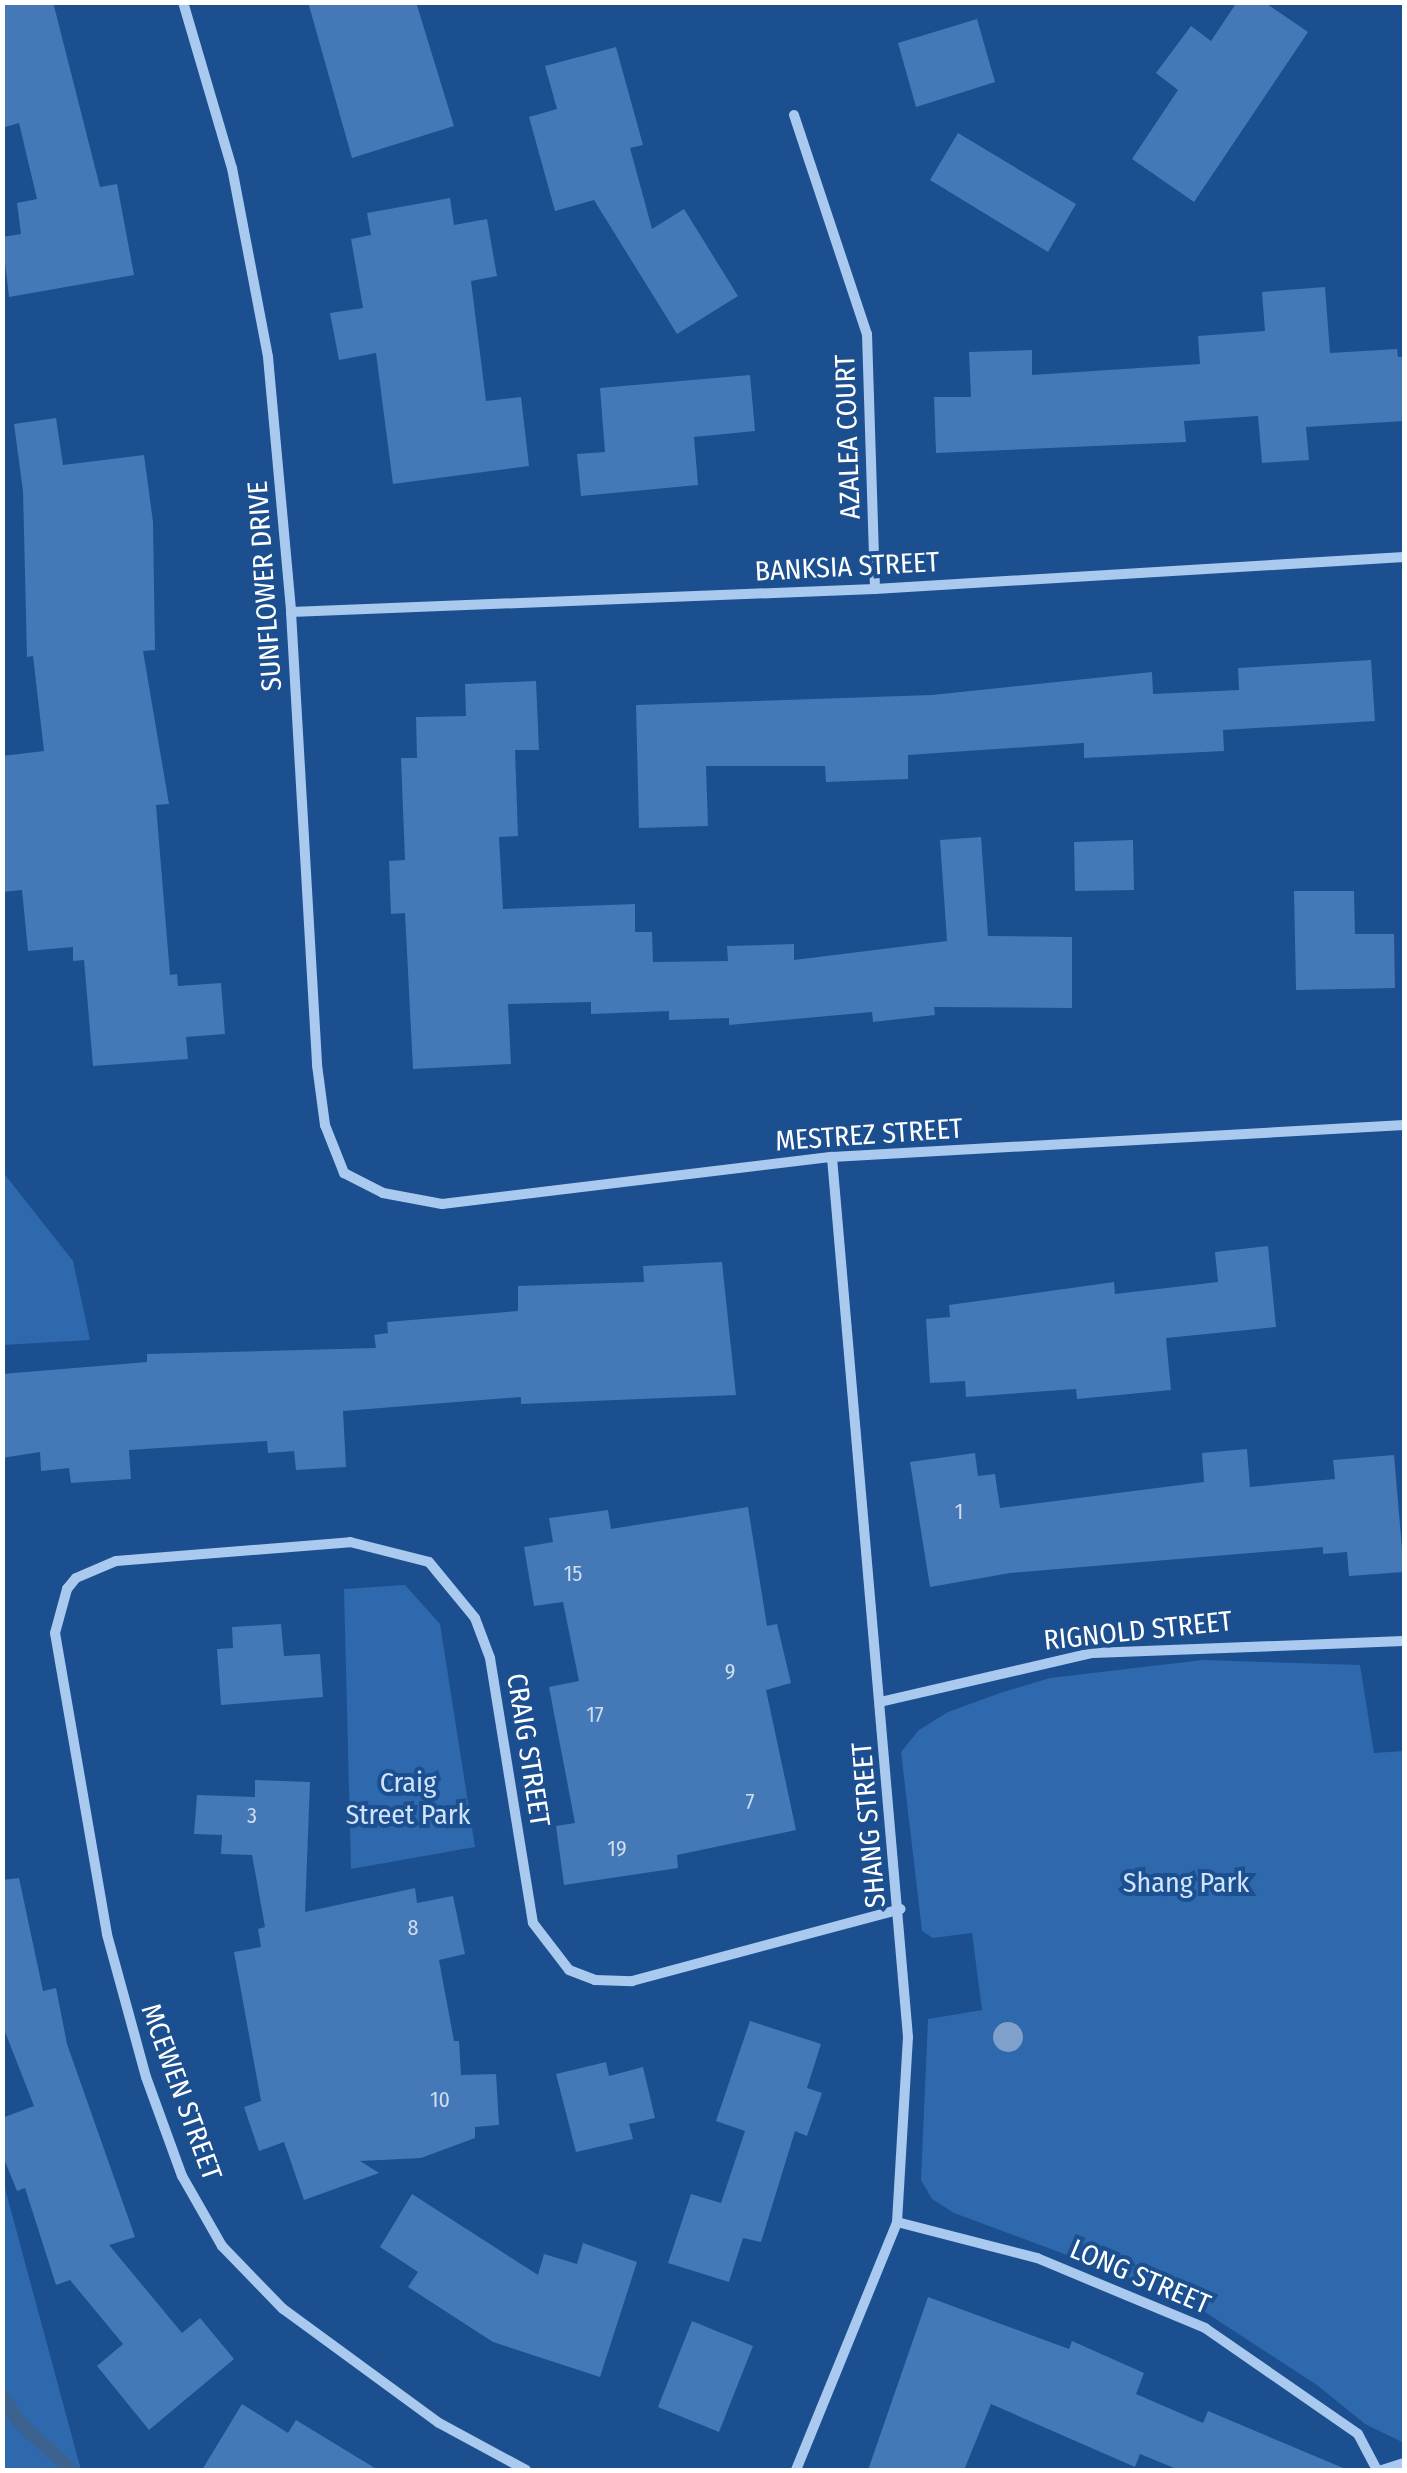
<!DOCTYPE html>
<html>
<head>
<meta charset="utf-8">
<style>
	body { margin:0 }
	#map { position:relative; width:1407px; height:2473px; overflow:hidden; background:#1b4f8f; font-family:"Fira Sans Condensed",sans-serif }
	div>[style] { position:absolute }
	.green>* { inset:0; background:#2e69ad }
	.stream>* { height:14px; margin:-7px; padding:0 7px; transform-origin:7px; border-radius:7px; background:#3c6290 }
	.building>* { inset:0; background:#4478b7 }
	.minor>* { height:10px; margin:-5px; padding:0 5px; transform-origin:5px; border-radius:5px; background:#a9c9ee }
	.trees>* { width:30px; height:30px; margin:-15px; border-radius:50%; background:#7ea0ca }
	span { translate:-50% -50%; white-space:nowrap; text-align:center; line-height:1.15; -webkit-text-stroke:8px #1b4f8f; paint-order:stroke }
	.number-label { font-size:22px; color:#d0dded }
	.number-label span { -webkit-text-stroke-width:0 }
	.street-label { font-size:28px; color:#fff }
	.park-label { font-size:28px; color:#cfe3fa }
	.frame { position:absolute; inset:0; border:5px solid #fff; pointer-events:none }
</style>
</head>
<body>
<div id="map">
	<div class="green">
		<i style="clip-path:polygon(2px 1171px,73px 1261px,90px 1340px,3px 1345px)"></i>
		<i style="clip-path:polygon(405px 1585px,440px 1624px,475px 1847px,351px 1869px,344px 1589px)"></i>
		<i style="clip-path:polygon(1203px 1660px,1360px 1665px,1374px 1753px,1404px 1751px,1404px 2443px,1365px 2424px,1317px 2385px,1185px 2299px,954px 2213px,932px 2199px,921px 2180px,928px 2019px,982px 2010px,972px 1933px,933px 1938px,922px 1931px,901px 1752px,919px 1730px,948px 1712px,1000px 1693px,1050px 1678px)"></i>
		<i style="clip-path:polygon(2px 2181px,3px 2181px,81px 2470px,3px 2470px)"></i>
	</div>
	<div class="stream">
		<i style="left:2px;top:2396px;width:31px;rotate:57deg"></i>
		<i style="left:19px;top:2422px;width:71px;rotate:42.7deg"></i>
	</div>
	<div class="building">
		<i style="clip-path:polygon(2px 2px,53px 2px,100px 187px,117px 184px,134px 275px,9px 297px,2px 237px,21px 234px,17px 203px,37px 199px,19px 123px,2px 128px)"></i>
		<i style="clip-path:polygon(308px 2px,416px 2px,454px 126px,352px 158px)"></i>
		<i style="clip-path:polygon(1237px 2px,1264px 2px,1308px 32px,1194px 202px,1132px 159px,1178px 90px,1156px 73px,1191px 26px,1211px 41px)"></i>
		<i style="clip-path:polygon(977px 19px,995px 82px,916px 107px,898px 43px)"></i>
		<i style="clip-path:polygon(616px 47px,643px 145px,630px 148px,652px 229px,684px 209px,738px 296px,677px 334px,594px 200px,555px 211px,529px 117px,557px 109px,545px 66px)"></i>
		<i style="clip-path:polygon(958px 133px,1076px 204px,1048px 252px,930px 180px)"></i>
		<i style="clip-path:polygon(450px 198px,454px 225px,487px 219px,497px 276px,471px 281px,486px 401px,521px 397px,529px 466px,393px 484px,376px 353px,339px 360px,330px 313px,363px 308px,351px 239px,371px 235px,367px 213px)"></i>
		<i style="clip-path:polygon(1325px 287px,1330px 353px,1397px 349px,1398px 357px,1404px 357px,1404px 421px,1306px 427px,1309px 460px,1262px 463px,1258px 416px,1184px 421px,1186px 442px,936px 453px,934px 397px,971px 397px,969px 352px,1032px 350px,1032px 375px,1200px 364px,1198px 336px,1265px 331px,1262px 292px)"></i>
		<i style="clip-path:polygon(750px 375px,755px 431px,694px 437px,698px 485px,581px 496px,577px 454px,605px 452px,600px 388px)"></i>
		<i style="clip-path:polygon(56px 418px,63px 465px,144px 455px,153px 522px,155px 650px,143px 651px,169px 804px,156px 805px,170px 975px,177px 974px,178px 986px,221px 983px,225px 1034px,186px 1037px,188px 1059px,93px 1066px,84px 960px,73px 961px,73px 947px,28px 951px,22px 890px,2px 892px,2px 756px,44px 751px,33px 656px,27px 657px,23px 491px,14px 424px)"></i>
		<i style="clip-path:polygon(1371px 660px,1375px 721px,1223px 730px,1224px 751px,1084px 758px,1084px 743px,908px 755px,908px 779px,826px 782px,825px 766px,706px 766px,708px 826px,639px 828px,636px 705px,932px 695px,1152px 672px,1153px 694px,1239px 690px,1238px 668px)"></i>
		<i style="clip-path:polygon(536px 681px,539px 750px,515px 750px,518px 836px,499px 837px,503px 909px,635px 904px,635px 932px,652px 932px,653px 962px,728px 961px,727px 946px,794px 944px,794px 960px,947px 941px,940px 840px,981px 837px,988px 936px,1072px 937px,1072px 1008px,934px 1007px,935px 1015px,873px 1022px,872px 1012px,729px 1025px,729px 1018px,669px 1020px,669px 1011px,591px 1014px,591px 1002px,508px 1004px,511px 1064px,413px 1069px,405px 913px,391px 914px,389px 861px,405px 860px,401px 758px,417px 758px,416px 717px,466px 716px,465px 684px)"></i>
		<i style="clip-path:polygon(1133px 840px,1134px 890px,1075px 891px,1074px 842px)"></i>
		<i style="clip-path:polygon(1294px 891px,1354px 891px,1355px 934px,1394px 934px,1395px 988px,1296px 990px)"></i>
		<i style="clip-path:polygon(1268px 1246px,1276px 1327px,1166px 1338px,1171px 1390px,1077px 1399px,1076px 1389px,966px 1397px,965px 1381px,930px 1383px,926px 1319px,950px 1317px,949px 1305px,1114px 1282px,1115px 1294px,1218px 1282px,1215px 1252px)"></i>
		<i style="clip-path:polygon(722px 1262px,736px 1395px,521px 1404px,521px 1397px,343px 1411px,346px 1467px,296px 1470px,294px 1451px,268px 1453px,267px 1441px,129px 1450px,131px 1479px,71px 1483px,69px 1468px,41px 1471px,40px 1452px,2px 1458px,2px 1374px,147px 1362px,147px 1354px,376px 1348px,374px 1335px,388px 1333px,387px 1322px,518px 1311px,518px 1286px,644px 1282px,643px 1266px)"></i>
		<i style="clip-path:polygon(1247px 1449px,1250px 1487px,1335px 1479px,1333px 1460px,1394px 1455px,1404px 1572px,1349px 1576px,1347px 1552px,1323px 1554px,1323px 1547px,1010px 1573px,930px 1587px,910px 1462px,975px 1453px,978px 1476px,995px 1474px,1000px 1508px,1204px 1482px,1202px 1453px)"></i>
		<i style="clip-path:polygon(748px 1507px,767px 1626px,777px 1624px,791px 1683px,766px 1690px,796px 1830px,677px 1855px,678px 1868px,564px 1885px,556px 1826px,575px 1823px,549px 1687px,579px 1681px,563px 1602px,534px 1606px,524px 1547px,553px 1542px,549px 1518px,608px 1510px,611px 1529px)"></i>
		<i style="clip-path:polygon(281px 1624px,284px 1656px,320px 1654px,323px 1697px,221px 1705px,217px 1649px,233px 1648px,232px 1627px)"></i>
		<i style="clip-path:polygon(255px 1780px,310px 1782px,305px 1912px,415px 1888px,417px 1903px,453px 1896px,465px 1954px,439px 1960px,454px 2041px,459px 2041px,461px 2075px,496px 2074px,499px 2125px,475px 2127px,475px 2138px,421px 2158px,360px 2161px,379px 2173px,304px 2200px,284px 2142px,259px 2151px,244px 2107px,261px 2101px,234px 1952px,261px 1947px,258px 1929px,265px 1927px,252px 1855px,221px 1854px,222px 1835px,194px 1834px,197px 1795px,255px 1797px)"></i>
		<i style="clip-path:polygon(19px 1878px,43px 1991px,56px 1988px,67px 2044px,135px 2237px,109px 2245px,182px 2333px,200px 2318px,234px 2359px,149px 2430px,97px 2366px,123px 2344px,70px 2280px,56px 2285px,25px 2188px,17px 2191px,2px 2154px,2px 2118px,34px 2106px,2px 2024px,2px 1880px)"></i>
		<i style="clip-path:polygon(750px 2021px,821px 2044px,807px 2088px,822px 2093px,807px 2136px,795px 2131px,761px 2242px,743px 2238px,729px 2282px,668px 2263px,691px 2194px,721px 2203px,745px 2131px,716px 2121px)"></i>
		<i style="clip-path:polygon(606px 2062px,609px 2076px,643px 2067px,655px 2118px,629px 2124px,633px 2139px,576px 2152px,556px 2074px)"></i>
		<i style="clip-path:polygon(412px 2194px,538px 2275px,544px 2254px,577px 2264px,583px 2243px,637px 2262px,600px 2377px,493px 2342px,408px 2287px,418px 2272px,380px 2247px)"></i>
		<i style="clip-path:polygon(928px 2297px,1069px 2349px,1072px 2341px,1144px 2373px,1136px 2394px,1203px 2423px,1208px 2411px,1348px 2470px,1179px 2470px,1140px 2454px,1135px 2467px,991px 2404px,964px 2470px,868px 2470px)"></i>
		<i style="clip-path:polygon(692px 2321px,753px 2346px,719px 2432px,658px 2407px)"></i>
		<i style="clip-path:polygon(242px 2404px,288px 2433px,296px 2420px,378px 2470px,202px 2470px)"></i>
	</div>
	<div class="minor">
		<i style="left:183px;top:2px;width:173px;rotate:73.6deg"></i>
		<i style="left:232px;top:168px;width:192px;rotate:79.2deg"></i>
		<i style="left:268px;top:357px;width:256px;rotate:84.8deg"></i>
		<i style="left:291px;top:612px;width:454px;rotate:86.7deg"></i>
		<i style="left:317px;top:1065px;width:61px;rotate:82.4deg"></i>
		<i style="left:325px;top:1125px;width:52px;rotate:68.4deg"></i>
		<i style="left:344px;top:1173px;width:44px;rotate:27.1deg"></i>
		<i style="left:383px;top:1193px;width:60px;rotate:10.6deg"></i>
		<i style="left:442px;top:1204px;width:393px;rotate:-6.9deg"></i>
		<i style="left:832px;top:1157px;width:573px;rotate:-3.2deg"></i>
		<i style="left:794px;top:115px;width:231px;rotate:71.6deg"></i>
		<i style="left:867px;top:334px;width:255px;rotate:88.2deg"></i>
		<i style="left:291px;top:612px;width:584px;rotate:-2.26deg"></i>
		<i style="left:875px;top:589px;width:530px;rotate:-3.46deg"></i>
		<i style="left:880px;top:1702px;width:219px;rotate:-13deg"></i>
		<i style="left:1093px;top:1653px;width:311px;rotate:-2.2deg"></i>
		<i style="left:897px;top:2222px;width:145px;rotate:14.4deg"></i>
		<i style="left:1037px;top:2258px;width:182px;rotate:22.6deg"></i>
		<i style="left:1205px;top:2328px;width:186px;rotate:34.7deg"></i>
		<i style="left:1358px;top:2434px;width:41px;rotate:62.2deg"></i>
		<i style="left:526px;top:2470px;width:99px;rotate:-151.6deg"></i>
		<i style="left:439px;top:2423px;width:193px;rotate:-143.8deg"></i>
		<i style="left:283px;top:2309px;width:88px;rotate:-134.1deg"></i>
		<i style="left:222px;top:2246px;width:81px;rotate:-119.7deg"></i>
		<i style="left:182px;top:2176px;width:105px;rotate:-110deg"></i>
		<i style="left:146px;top:2077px;width:148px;rotate:-105.3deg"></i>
		<i style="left:107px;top:1934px;width:305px;rotate:-99.8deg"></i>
		<i style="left:55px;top:1633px;width:46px;rotate:-74.7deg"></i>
		<i style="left:67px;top:1589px;width:14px;rotate:-51deg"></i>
		<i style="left:76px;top:1578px;width:43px;rotate:-23deg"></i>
		<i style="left:116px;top:1561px;width:235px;rotate:-4.6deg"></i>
		<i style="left:350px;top:1542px;width:81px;rotate:14.2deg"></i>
		<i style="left:429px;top:1562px;width:72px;rotate:50.6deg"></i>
		<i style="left:475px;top:1618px;width:43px;rotate:69.4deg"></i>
		<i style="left:490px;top:1658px;width:268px;rotate:80.8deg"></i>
		<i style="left:533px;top:1923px;width:59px;rotate:52.5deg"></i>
		<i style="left:569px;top:1970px;width:28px;rotate:21deg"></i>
		<i style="left:595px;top:1980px;width:37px;rotate:2deg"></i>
		<i style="left:632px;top:1981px;width:278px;rotate:-15deg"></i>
		<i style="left:796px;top:2470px;width:268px;rotate:-67.8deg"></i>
		<i style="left:897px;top:2222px;width:185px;rotate:-86.6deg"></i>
		<i style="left:908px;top:2037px;width:883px;rotate:-94.94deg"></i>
		<i style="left:1382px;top:2470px;width:23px;rotate:-18deg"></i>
	</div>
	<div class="trees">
		<i style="left:1008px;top:2037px"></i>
	</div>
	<div class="number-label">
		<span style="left:959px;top:1512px">1</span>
		<span style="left:573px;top:1574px">15</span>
		<span style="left:730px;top:1672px">9</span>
		<span style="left:595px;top:1715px">17</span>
		<span style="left:750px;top:1802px">7</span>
		<span style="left:252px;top:1816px">3</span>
		<span style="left:617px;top:1849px">19</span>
		<span style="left:413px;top:1928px">8</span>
		<span style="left:440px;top:2100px">10</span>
	</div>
	<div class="street-label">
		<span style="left:848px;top:437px;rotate:-92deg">AZALEA COURT</span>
		<span style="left:847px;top:567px;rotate:-3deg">BANKSIA STREET</span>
		<span style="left:265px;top:586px;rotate:-94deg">SUNFLOWER DRIVE</span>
		<span style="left:869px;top:1135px;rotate:-4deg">MESTREZ STREET</span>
		<span style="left:1138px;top:1631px;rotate:-6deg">RIGNOLD STREET</span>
		<span style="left:528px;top:1750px;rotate:81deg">CRAIG STREET</span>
		<span style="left:869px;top:1825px;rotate:-95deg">SHANG STREET</span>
		<span style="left:181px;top:2092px;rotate:70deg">MCEWEN STREET</span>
		<span style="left:1140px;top:2277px;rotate:23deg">LONG STREET</span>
	</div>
	<div class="park-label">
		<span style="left:408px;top:1799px">Craig<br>Street Park</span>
		<span style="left:1186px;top:1883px">Shang Park</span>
	</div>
	<div class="frame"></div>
</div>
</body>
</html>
